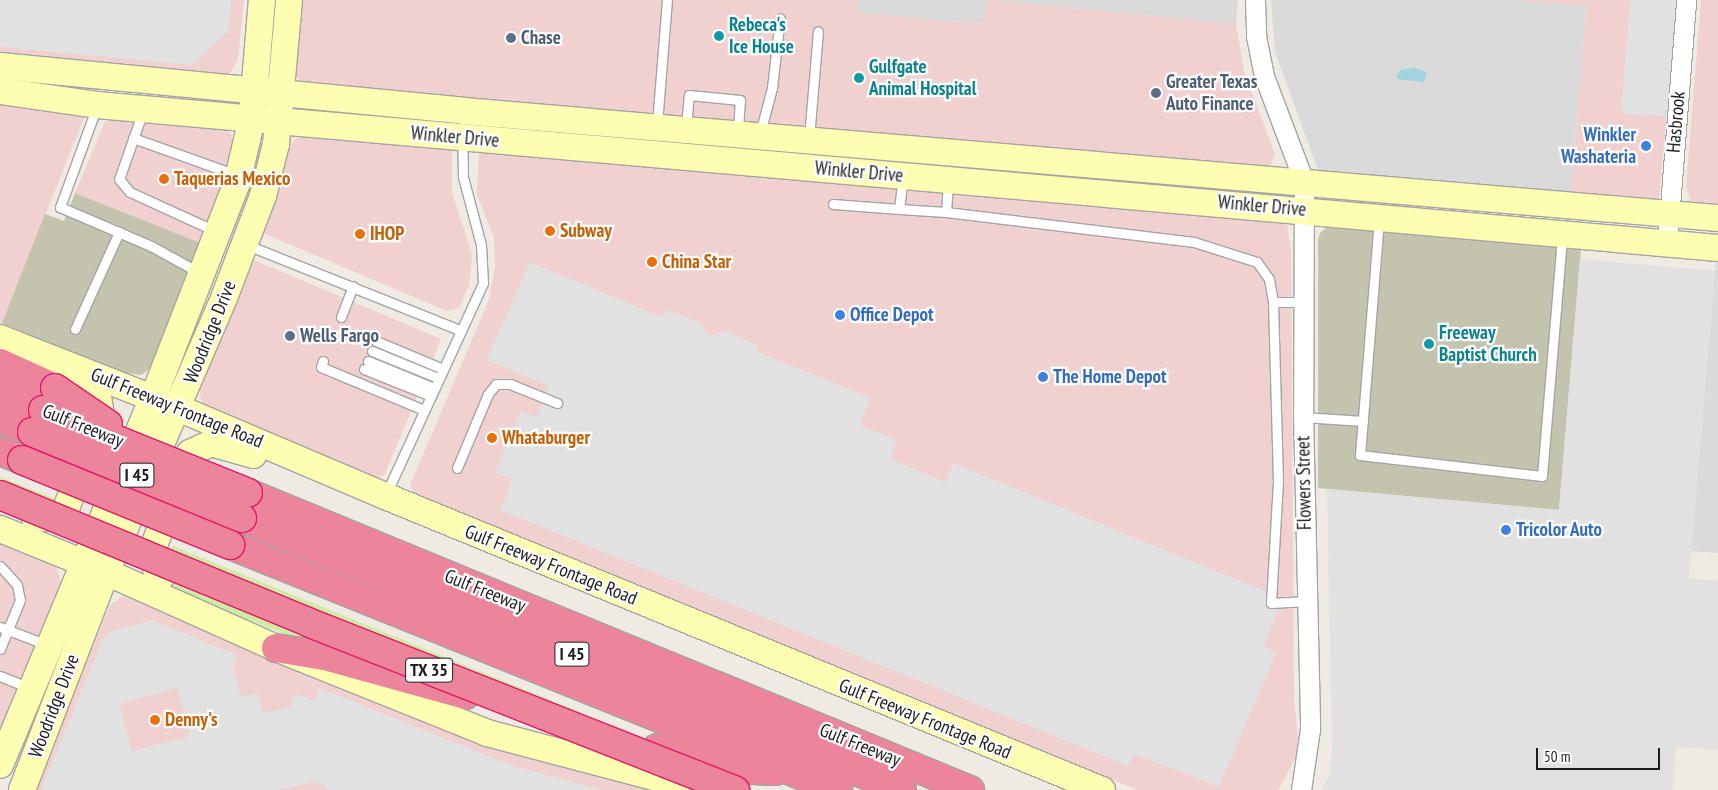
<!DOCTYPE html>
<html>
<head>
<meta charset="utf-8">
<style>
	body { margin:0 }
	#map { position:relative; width:1718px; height:790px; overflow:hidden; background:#efeae2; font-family:"PT Sans Narrow",sans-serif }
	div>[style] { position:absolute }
	.residential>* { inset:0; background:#dbdada }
	.commercial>* { inset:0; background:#f1d0d0 }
	.construction>* { inset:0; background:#c4c3ad }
	.grass>* { inset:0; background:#cbeda4 }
	.parking>* { inset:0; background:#e1e1e1 }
	.water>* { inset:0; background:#9fd4e0 }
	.roads { filter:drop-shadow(1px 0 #a4a4a4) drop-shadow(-1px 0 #a4a4a4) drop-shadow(0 1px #a4a4a4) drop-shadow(0 -1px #a4a4a4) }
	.lane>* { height:9px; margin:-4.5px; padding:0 4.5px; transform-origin:4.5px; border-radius:4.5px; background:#fff }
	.street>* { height:19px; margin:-9.5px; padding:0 9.5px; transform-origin:9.5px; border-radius:9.5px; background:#fff }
	.secondary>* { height:26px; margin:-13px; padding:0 13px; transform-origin:13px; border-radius:13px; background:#fdfeb1 }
	.highway>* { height:28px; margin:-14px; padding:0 14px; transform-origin:14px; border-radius:14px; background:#ec849c }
	.bridges { filter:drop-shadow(1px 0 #e51767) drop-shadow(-1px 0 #e51767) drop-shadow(0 1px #e51767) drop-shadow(0 -1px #e51767) }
	.highway-bridge>* { height:28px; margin:-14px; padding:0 14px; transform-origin:14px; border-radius:14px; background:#ec849c }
	.dots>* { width:14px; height:14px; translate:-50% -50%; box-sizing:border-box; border:2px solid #fff; border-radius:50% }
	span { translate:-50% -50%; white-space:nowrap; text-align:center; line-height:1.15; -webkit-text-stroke:4.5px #fff; paint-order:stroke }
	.shield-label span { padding:1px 4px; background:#fff; border:1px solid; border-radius:4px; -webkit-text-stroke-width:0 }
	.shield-label { font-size:18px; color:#1d1d1d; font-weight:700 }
	.culture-label { font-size:19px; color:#0d838f; font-weight:700 }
	.left { translate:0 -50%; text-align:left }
	.service-label { font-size:19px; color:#4e5e75; font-weight:700 }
	.street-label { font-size:19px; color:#1d1d1d }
	.shop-label { font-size:19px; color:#366cbe; font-weight:700 }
	.right { translate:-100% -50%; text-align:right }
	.food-label { font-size:19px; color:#c56008; font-weight:700 }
	.scale { position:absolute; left:1536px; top:748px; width:124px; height:22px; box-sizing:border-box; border:2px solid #1d1d1d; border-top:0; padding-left:6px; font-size:15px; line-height:18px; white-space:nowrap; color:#1d1d1d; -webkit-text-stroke:4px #fff; paint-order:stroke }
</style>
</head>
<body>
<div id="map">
	<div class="residential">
		<i style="clip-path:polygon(858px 0,1238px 0,1236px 24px,987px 0,984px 24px,857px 13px)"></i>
		<i style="clip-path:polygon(1271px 0,1514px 0,1587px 6px,1570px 198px,1319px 173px,1275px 52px)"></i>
		<i style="clip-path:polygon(1716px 257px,1718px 257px,1718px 553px,1691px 551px)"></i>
	</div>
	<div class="commercial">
		<i style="clip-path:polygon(0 0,244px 0,238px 59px,230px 73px,221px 77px,0 61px)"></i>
		<i style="clip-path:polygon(298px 0,858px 0,858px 13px,983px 24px,987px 0,1236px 24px,1244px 71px,1275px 154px,1271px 165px,1263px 171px,303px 83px,295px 76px,293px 65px)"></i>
		<i style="clip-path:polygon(1514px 0,1677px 0,1659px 199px,1651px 203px,1570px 198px,1587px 6px)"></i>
		<i style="clip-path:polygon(1701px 0,1718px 0,1718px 209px,1692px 203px,1686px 187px)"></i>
		<i style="clip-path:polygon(0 103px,86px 113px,2px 323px,0 322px)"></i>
		<i style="clip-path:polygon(108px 115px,225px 129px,232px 135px,236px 153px,203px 244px,75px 193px)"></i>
		<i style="clip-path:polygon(300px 135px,452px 148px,452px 193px,472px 254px,469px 285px,459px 308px,447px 311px,263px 233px,286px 149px)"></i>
		<i style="clip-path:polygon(479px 151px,1287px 223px,1291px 252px,1294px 699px,1298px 740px,1296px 757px,1278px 790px,1138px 790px,414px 493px,410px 485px,489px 300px,495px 266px,494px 238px,477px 195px)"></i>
		<i style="clip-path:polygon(254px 260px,441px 339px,384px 476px,375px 477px,206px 407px,201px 400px,199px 383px,250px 261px)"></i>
		<i style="clip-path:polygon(0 543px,56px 566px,61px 582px,0 734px)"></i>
		<i style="clip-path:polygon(124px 595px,503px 750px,589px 774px,665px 790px,32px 790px,110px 605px)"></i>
	</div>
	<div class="construction">
		<i style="clip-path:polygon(75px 193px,203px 244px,152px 367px,141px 375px,117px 372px,2px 323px,45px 214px,64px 221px)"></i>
		<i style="clip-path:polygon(1330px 225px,1581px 248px,1559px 510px,1318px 488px,1318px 240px,1320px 233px)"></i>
	</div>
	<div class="grass">
		<i style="clip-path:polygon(0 477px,59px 500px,49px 509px,0 509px)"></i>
		<i style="clip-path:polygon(173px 546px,580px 712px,587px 721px,303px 641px,190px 597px,169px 582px,161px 558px)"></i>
	</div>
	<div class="parking">
		<i style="clip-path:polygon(0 0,231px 0,228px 32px,191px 65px,0 47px)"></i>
		<i style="clip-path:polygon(1630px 0,1677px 0,1668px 116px,1621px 114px)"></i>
		<i style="clip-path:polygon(1580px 259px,1715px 271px,1689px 578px,1718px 581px,1718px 750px,1676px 747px,1673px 790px,1322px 790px,1330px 773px,1332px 749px,1327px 489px,1559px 510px)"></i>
		<i style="clip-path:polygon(530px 262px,662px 317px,666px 309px,702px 324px,709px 336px,724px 331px,758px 345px,756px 351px,871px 398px,860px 425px,897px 440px,890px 459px,945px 482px,953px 463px,1282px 598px,1264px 646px,1277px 652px,1219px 787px,1135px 754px,1128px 766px,500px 510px,512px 479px,495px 472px,521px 411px,537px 417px,549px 386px,486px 360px)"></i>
		<i style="clip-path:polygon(evenodd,152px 620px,237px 655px,233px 666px,241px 697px,257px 693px,264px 713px,290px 707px,295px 693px,314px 701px,320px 688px,513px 766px,604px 790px,330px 790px,315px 781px,280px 790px,41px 790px,102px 640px,109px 632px,152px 620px,177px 688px,190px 736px,132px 751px,119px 704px,177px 688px)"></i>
	</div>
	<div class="water">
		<i style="clip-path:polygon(1414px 68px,1427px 72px,1424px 82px,1396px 79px,1400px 70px)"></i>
	</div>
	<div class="roads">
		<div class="lane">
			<i style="left:97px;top:106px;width:108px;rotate:110.1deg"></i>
			<i style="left:60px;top:207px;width:99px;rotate:23.2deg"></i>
			<i style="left:151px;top:246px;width:56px;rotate:28.9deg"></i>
			<i style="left:143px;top:111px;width:72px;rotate:109.4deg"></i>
			<i style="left:119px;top:179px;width:17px;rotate:50deg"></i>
			<i style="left:130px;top:192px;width:94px;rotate:24.6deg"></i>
			<i style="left:657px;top:124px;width:124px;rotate:-85.4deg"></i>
			<i style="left:686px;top:127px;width:32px;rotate:-85deg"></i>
			<i style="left:689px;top:95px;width:51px;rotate:5.6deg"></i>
			<i style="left:740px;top:100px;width:31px;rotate:94deg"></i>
			<i style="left:760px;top:133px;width:47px;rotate:-75.1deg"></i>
			<i style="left:772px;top:88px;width:70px;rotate:-83.5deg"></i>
			<i style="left:133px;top:138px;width:110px;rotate:19.6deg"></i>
			<i style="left:809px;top:138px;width:107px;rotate:-85.2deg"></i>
			<i style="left:833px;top:204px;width:66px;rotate:4.3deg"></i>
			<i style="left:899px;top:209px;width:31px;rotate:-83deg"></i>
			<i style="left:899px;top:209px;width:47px;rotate:3.7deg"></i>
			<i style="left:946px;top:212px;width:31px;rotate:-86deg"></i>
			<i style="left:946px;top:212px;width:250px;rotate:6.9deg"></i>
			<i style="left:1194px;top:242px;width:66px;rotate:17.6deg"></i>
			<i style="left:1257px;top:262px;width:21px;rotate:55deg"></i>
			<i style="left:1269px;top:279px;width:23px;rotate:80deg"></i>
			<i style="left:1273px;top:302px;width:179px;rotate:88.4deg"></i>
			<i style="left:1278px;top:481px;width:122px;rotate:93.3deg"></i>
			<i style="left:1271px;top:603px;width:36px;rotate:-3deg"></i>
			<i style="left:1379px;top:219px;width:237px;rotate:94.6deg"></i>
			<i style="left:1360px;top:455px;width:183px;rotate:6.6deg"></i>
			<i style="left:1542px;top:476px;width:240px;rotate:-85.2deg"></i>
			<i style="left:247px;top:245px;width:229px;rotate:21.8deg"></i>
			<i style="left:1273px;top:302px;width:31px"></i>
			<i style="left:341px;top:317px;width:33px;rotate:-69deg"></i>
			<i style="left:75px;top:329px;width:107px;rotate:-65.6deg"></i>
			<i style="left:376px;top:341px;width:73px;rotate:22.7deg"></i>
			<i style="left:372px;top:351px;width:71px;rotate:22.2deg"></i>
			<i style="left:323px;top:361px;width:6px;rotate:108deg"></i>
			<i style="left:321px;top:367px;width:112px;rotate:22.7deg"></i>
			<i style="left:368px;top:361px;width:71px;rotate:22.2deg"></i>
			<i style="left:364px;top:369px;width:72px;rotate:21.9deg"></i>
			<i style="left:1303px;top:417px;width:60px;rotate:3.8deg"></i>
			<i style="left:457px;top:468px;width:80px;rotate:-67.3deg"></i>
			<i style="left:488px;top:394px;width:13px;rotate:-51deg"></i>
			<i style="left:496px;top:384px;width:14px"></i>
			<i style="left:510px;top:384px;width:51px;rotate:22deg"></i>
			<i style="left:386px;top:494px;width:232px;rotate:-65.3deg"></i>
			<i style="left:483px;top:283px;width:38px;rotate:-93deg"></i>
			<i style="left:481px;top:245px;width:70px;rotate:-104.8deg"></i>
			<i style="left:463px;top:177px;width:39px;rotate:-91deg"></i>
			<i style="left:0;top:566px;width:25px;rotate:48deg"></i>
			<i style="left:17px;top:585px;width:15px;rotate:79deg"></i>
			<i style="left:20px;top:600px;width:53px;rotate:112.2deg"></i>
			<i style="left:0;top:627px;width:51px;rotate:20.6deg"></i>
			<i style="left:0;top:676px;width:32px;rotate:22deg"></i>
		</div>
		<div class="street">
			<i style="left:1255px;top:0;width:36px;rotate:88deg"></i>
			<i style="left:1256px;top:36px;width:41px;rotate:78.7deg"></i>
			<i style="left:1264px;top:76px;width:113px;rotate:69.3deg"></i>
			<i style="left:1304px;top:182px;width:230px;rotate:90.2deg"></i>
			<i style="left:1303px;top:412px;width:317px;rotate:88.7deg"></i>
			<i style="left:1310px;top:729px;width:62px;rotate:98.4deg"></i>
			<i style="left:1667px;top:244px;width:245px;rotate:-85.5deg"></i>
		</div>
		<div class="secondary">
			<i style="left:0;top:66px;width:466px;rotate:5.5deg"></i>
			<i style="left:464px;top:111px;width:1259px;rotate:4.88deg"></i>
			<i style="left:0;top:91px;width:98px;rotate:8.2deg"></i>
			<i style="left:97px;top:105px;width:1627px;rotate:5.04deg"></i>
			<i style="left:0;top:338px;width:191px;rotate:21.5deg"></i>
			<i style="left:178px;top:408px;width:225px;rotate:23deg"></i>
			<i style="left:385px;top:496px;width:775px;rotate:22.3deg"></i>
			<i style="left:35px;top:519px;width:19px;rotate:-6deg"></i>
			<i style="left:54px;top:517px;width:14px;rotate:-34deg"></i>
			<i style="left:66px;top:509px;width:100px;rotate:-69.6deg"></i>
			<i style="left:101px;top:415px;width:24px;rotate:-99deg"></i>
			<i style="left:97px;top:391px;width:30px;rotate:-138deg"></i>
			<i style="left:0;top:529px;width:114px;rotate:22.1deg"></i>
			<i style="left:106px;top:572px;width:186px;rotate:24.1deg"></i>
			<i style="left:276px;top:648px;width:227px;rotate:21.9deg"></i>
			<i style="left:487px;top:733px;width:222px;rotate:14.8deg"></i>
			<i style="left:161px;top:577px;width:9px;rotate:-122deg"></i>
			<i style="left:156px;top:569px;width:21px;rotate:-98deg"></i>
			<i style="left:153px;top:548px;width:102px;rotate:-68.7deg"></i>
			<i style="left:190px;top:453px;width:23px;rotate:-25deg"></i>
			<i style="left:211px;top:443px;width:44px;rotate:15.9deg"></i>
			<i style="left:0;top:765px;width:398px;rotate:-67.4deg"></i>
			<i style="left:153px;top:398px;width:231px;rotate:-68.7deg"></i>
			<i style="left:237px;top:183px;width:67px;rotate:-77deg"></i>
			<i style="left:252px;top:118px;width:118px;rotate:-85.2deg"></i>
			<i style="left:22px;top:790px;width:234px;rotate:-68.9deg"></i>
			<i style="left:106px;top:572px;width:298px;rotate:-66.7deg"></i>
			<i style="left:224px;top:298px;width:109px;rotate:-69.1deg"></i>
			<i style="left:263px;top:196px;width:54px;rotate:-76deg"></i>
			<i style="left:276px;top:144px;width:145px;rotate:-84.8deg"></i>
		</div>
		<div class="highway">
			<i style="left:0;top:363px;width:60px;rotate:24.4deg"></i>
			<i style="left:0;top:393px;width:46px;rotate:21.6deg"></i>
			<i style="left:0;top:419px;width:35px;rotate:22deg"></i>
			<i style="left:0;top:451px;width:24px;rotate:22deg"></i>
			<i style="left:248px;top:493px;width:781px;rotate:22.36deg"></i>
			<i style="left:242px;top:518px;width:714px;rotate:22.4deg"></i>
			<i style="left:230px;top:545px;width:656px;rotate:21.95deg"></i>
			<i style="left:276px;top:648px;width:50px;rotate:9.3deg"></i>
			<i style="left:325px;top:656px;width:146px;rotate:15.5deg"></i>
			<i style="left:657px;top:748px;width:77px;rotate:15.8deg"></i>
			<i style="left:731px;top:769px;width:45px;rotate:2.5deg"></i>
		</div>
	</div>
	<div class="bridges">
		<div class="highway-bridge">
			<i style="left:55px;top:388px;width:64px;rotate:34.2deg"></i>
			<i style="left:43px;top:410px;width:221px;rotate:22deg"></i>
			<i style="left:32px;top:432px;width:227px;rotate:22.3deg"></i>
			<i style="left:22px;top:460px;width:225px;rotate:22.2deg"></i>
			<i style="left:0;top:495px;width:335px;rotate:22.4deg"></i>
			<i style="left:310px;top:623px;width:457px;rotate:21.5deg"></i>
		</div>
	</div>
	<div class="dots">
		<i style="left:719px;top:36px;background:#0f9aa8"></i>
		<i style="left:511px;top:38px;background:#5c6f8a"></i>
		<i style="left:859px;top:78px;background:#0f9aa8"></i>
		<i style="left:1156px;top:93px;background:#5c6f8a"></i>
		<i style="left:1646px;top:146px;background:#3f7fe0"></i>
		<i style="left:164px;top:179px;background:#e8710a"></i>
		<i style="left:550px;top:231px;background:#e8710a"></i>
		<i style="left:360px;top:234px;background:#e8710a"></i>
		<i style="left:652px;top:262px;background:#e8710a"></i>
		<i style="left:840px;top:315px;background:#3f7fe0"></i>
		<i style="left:290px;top:336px;background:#5c6f8a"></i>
		<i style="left:1429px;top:344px;background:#0f9aa8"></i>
		<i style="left:1043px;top:377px;background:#3f7fe0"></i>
		<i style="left:492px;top:438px;background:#e8710a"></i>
		<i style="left:1506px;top:530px;background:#3f7fe0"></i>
		<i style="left:155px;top:720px;background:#e8710a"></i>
	</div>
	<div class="shield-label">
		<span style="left:137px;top:475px">I 45</span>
		<span style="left:572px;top:654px">I 45</span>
		<span style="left:429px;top:670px">TX 35</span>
	</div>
	<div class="culture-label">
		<span class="left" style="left:729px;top:36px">Rebeca's<br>Ice House</span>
		<span class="left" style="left:869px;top:78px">Gulfgate<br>Animal Hospital</span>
		<span class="left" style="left:1439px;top:344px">Freeway<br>Baptist Church</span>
	</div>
	<div class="service-label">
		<span class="left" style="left:521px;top:38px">Chase</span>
		<span class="left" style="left:1166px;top:93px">Greater Texas<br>Auto Finance</span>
		<span class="left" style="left:300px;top:336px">Wells Fargo</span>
	</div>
	<div class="street-label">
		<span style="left:1676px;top:122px;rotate:-85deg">Hasbrook</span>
		<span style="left:455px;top:137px;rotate:5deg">Winkler Drive</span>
		<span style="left:859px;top:172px;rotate:5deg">Winkler Drive</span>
		<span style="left:1262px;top:206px;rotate:5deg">Winkler Drive</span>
		<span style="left:210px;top:332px;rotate:-68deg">Woodridge Drive</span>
		<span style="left:177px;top:408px;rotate:22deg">Gulf Freeway Frontage Road</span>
		<span style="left:83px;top:426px;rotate:22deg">Gulf Freeway</span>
		<span style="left:1304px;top:483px;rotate:-91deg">Flowers Street</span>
		<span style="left:551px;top:565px;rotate:22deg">Gulf Freeway Frontage Road</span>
		<span style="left:485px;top:591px;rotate:22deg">Gulf Freeway</span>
		<span style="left:54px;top:706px;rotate:-69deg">Woodridge Drive</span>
		<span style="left:925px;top:719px;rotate:22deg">Gulf Freeway Frontage Road</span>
		<span style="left:860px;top:745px;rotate:22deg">Gulf Freeway</span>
	</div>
	<div class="shop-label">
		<span class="right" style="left:1636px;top:146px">Winkler<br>Washateria</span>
		<span class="left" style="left:850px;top:315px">Office Depot</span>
		<span class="left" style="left:1053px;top:377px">The Home Depot</span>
		<span class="left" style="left:1516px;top:530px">Tricolor Auto</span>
	</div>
	<div class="food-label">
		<span class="left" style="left:174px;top:179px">Taquerias Mexico</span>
		<span class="left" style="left:560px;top:231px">Subway</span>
		<span class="left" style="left:370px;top:234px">IHOP</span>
		<span class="left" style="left:662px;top:262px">China Star</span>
		<span class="left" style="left:502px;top:438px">Whataburger</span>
		<span class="left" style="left:165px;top:720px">Denny's</span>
	</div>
	<div class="scale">50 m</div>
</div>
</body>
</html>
